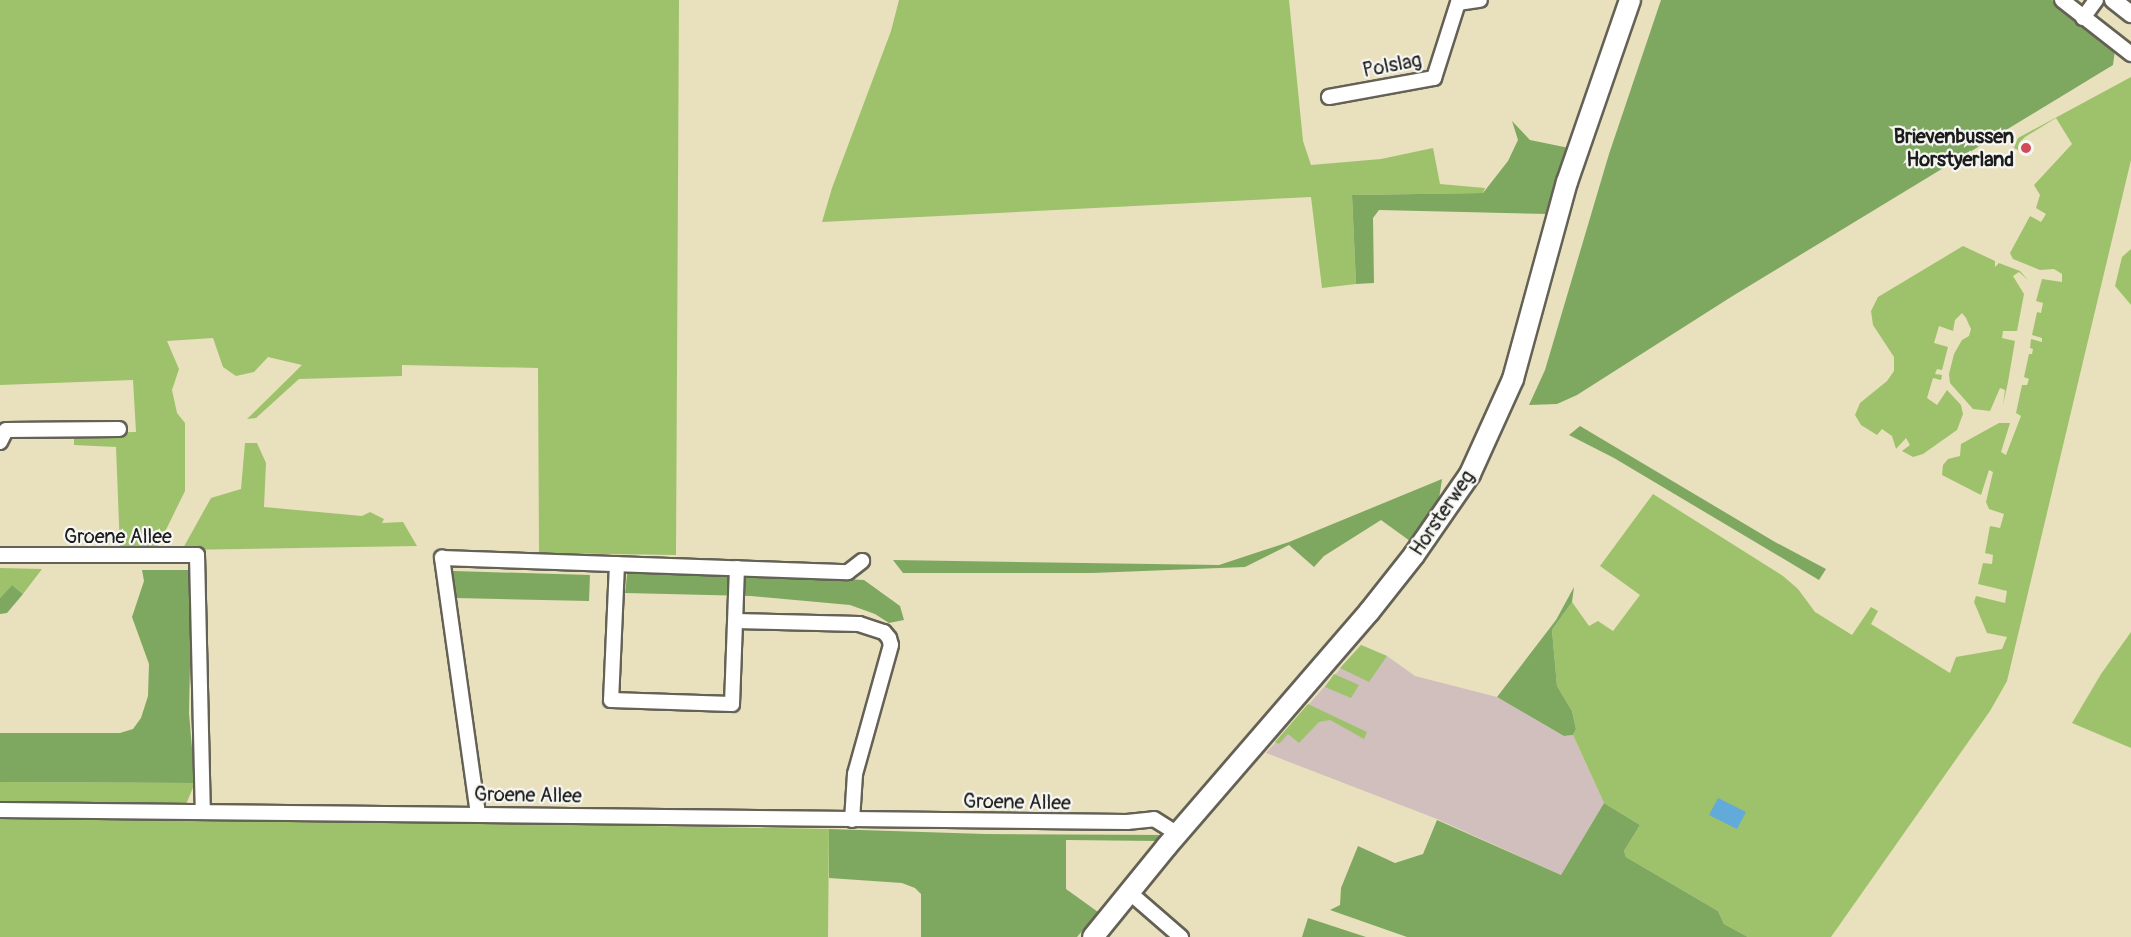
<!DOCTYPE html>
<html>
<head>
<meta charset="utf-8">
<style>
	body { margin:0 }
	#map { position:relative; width:2131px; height:937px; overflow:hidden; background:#e9e0be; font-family:Pangolin,sans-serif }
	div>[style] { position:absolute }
	.industrial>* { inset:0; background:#d1bfbe }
	.green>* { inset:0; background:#9ec26b }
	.forest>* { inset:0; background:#7ea85f }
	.water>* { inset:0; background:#61aad9 }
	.roads { filter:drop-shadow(2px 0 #646155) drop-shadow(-2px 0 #646155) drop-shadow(0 2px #646155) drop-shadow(0 -2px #646155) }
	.minor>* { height:14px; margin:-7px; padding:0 7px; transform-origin:7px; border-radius:7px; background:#fff }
	.tertiary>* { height:16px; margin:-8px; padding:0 8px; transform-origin:8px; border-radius:8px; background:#fff }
	.secondary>* { height:20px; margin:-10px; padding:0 10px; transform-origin:10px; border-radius:10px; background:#fff }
	.dots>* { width:16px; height:16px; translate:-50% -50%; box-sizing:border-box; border:3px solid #f6f6f2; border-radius:50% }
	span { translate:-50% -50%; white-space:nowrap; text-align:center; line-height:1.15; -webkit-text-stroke:4.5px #f6f6f2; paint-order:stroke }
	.street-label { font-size:20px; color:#1c1c1c }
	.poi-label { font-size:20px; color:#1c1c1c; font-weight:700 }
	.right { translate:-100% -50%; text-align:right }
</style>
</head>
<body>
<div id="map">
	<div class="industrial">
		<i style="clip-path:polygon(1361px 645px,1387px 656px,1415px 676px,1497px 697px,1564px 736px,1573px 735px,1604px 803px,1561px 875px,1437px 819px,1266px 753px)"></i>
	</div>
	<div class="green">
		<i style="clip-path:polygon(0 0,679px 0,676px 555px,539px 553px,538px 368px,402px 365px,402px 376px,299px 379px,256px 418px,247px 419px,302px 365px,268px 357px,254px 372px,236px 376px,223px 367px,213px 338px,167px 341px,179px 369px,172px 390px,177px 413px,185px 423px,185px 491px,156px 550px,120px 549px,116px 447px,74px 445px,74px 433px,136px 432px,133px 380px,0 385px)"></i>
		<i style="clip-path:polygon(899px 0,1289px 0,1303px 141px,1311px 165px,1381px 159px,1433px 148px,1440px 184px,1485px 188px,1483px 193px,1352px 195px,1356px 284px,1322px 288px,1311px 197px,822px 222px,832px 188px,891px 31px)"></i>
		<i style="clip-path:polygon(2131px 77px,2131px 160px,2007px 681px,1990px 711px,1831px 937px,1748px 937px,1724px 924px,1718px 911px,1626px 857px,1624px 851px,1640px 825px,1604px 803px,1573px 735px,1576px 729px,1572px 711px,1557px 686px,1552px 630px,1572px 602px,1589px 626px,1598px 621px,1613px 631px,1640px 595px,1600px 566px,1653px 494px,1783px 576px,1798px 589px,1815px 612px,1852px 635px,1871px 607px,1878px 611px,1871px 624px,1950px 673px,1956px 657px,2002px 649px,2007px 637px,1987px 633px,1974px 602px,1976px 596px,2005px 603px,2007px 591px,1978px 584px,1983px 563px,1992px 564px,1993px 555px,1985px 553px,1990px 526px,2000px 528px,2004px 514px,1989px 509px,1986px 502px,1993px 472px,1989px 470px,1981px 495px,1942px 475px,1943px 465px,1948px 459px,1960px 456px,1961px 444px,1999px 423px,2010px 423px,2001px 452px,2006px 455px,2021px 416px,2016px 413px,2022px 385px,2027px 385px,2029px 379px,2024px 377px,2029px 354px,2032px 354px,2033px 349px,2030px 348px,2031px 339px,2042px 342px,2042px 338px,2032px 335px,2037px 312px,2041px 313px,2043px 303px,2036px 301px,2042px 279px,2062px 282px,2062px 274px,2054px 269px,2040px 270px,2013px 259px,2010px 253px,2030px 216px,2041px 222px,2046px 214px,2036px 208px,2040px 195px,2034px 185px,2072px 144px,2056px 118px,2025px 137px,2019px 143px,2020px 151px,2014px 148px,2018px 138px)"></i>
		<i style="clip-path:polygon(1963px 246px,1995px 261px,1995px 267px,1999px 263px,2020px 271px,2028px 280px,2019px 272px,2013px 276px,2024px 294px,2017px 331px,2003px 331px,2002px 338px,2015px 341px,2008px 382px,2003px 405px,2005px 390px,2000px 388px,1990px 411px,1973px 409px,1950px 383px,1949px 374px,1954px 354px,1962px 340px,1969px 336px,1971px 329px,1966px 318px,1962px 313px,1955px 320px,1953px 331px,1939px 326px,1934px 343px,1948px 347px,1942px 370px,1937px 369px,1935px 374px,1942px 375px,1941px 380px,1933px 378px,1927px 398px,1937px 405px,1947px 390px,1961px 405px,1963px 414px,1957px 430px,1923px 454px,1913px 457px,1902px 451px,1910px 445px,1906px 438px,1896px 449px,1892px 436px,1882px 429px,1877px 435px,1861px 425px,1855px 415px,1860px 403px,1887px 381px,1894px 371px,1894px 357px,1873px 325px,1871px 311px,1878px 297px)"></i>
		<i style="clip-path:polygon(2131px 249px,2131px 305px,2115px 286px,2122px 257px)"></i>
		<i style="clip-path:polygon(245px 443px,257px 443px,266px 463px,264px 507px,362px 516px,370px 512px,384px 519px,382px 523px,403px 522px,417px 546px,182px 550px,211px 498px,241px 489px)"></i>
		<i style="clip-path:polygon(0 568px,42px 569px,23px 594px,12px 585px,0 598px)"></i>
		<i style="clip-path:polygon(2131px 632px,2131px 748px,2072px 723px,2101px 674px)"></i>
		<i style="clip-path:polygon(1361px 645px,1387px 656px,1369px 682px,1340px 668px)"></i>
		<i style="clip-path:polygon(1334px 674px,1359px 685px,1351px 698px,1325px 687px)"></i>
		<i style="clip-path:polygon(1308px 704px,1367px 732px,1364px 739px,1330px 720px,1319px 722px,1299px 743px,1288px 734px,1279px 744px,1275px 742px)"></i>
		<i style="clip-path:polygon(0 782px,195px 783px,184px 809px,0 804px)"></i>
		<i style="clip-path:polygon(0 815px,829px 829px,828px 937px,0 937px)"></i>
	</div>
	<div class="forest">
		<i style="clip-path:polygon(1661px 0,2052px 0,2115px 50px,2113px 65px,1731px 297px,1577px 395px,1557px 404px,1529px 405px,1545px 370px,1609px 154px)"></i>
		<i style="clip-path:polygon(1512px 121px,1530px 140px,1569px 148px,1548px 214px,1379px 210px,1373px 218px,1374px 283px,1356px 284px,1352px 195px,1483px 193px,1508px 161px,1518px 140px)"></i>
		<i style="clip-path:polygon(1580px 426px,1775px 542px,1826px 569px,1819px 580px,1614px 458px,1569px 435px)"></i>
		<i style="clip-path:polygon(1442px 479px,1439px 499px,1410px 541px,1381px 520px,1324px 556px,1314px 567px,1289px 545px,1245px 567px,1092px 573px,903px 573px,893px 560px,1219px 565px,1289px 542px)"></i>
		<i style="clip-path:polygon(628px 567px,864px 580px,900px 606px,904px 620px,889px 623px,875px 614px,850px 605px,751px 596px,625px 593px)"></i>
		<i style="clip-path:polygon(142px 570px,192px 570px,189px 713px,195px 783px,0 782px,0 733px,120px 733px,133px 729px,141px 718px,148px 696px,149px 664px,132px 617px,144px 581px)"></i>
		<i style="clip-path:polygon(453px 571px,590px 575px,589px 601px,455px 598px)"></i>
		<i style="clip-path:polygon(12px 585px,23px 594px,7px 613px,0 614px,0 598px)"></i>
		<i style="clip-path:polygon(1574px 587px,1572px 602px,1552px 630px,1557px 686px,1572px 711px,1576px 729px,1573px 735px,1564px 736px,1497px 697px,1556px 620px)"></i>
		<i style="clip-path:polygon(1604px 803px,1640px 825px,1624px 851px,1626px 857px,1718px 911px,1724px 924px,1748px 937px,1407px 937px,1330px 910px,1340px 905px,1341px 888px,1358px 846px,1395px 863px,1423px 854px,1437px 820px,1561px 875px)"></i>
		<i style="clip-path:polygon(829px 829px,985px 834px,1163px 835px,1158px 841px,1066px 840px,1066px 889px,1098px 912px,1077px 937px,921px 937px,921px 894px,915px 888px,902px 883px,829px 878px)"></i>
		<i style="clip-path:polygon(1308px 918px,1366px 937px,1302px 937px)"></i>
	</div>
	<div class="water">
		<i style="clip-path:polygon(1718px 798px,1746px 812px,1737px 829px,1709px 815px)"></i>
	</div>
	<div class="roads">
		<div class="minor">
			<i style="left:2062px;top:0;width:88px;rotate:38deg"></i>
			<i style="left:2083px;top:18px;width:22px;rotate:-54deg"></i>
			<i style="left:1329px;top:97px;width:107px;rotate:-10.3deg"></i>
			<i style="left:1434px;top:78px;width:79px;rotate:-72.3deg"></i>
			<i style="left:1458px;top:3px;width:22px;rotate:-8deg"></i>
			<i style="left:0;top:442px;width:13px;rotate:-63deg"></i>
			<i style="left:6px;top:430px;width:113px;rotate:-0.5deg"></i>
			<i style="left:0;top:555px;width:197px"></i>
			<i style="left:197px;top:555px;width:256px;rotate:88.7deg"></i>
			<i style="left:617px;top:564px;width:136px;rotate:92.5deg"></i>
			<i style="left:611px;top:700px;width:121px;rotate:1.9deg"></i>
			<i style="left:732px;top:704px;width:136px;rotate:-87.9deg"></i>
			<i style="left:736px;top:621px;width:123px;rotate:1.4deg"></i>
			<i style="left:859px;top:624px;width:26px;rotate:18deg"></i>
			<i style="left:884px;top:632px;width:8px;rotate:50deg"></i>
			<i style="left:889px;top:638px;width:7px;rotate:74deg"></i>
			<i style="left:891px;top:645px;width:134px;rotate:105.6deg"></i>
			<i style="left:855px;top:774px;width:46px;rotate:93.7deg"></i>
			<i style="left:0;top:810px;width:1127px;rotate:0.61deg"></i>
			<i style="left:1127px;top:822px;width:27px;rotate:-6deg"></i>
			<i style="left:1154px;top:819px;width:28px;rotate:32deg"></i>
			<i style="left:478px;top:814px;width:259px;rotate:-98deg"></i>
			<i style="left:442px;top:558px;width:406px;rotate:2deg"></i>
			<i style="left:848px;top:572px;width:18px;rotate:-38deg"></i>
			<i style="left:1129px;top:892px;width:69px;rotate:40.9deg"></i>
		</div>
		<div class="tertiary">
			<i style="left:2113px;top:0;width:23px;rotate:38deg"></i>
		</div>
		<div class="secondary">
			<i style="left:1093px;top:937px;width:117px;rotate:-50.9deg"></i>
			<i style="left:1167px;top:846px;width:309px;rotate:-49.2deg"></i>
			<i style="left:1369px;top:612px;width:73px;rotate:-51.7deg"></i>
			<i style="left:1414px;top:555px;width:98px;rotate:-55.3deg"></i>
			<i style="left:1470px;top:474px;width:104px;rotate:-65.6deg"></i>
			<i style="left:1513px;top:379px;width:204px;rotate:-74.7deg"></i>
			<i style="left:1567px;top:182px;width:193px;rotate:-70.9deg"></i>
		</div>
	</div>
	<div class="dots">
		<i style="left:2026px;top:148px;background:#d1495b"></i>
	</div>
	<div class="street-label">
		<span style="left:1392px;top:65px;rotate:-11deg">Polslag</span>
		<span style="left:1442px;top:513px;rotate:-56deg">Horsterweg</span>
		<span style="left:118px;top:536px">Groene Allee</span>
		<span style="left:528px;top:795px;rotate:1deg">Groene Allee</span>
		<span style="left:1017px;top:802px;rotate:1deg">Groene Allee</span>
	</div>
	<div class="poi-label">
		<span class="right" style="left:2014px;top:148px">Brievenbussen<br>Horstyerland</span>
	</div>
</div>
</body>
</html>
